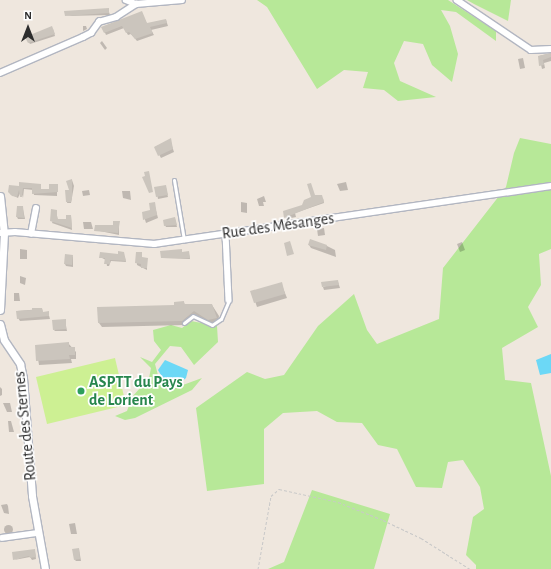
<!DOCTYPE html>
<html>
<head>
<meta charset="utf-8">
<style>
	body { margin:0 }
	#map { position:relative; width:551px; height:569px; overflow:hidden; background:#efe7de; font-family:"Alegreya Sans",sans-serif }
	div>[style] { position:absolute }
	.green>* { inset:0; background:#b7e898 }
	.pitch>* { inset:0; background:#cdf093 }
	.water>* { inset:0; background:#6cd8f6 }
	.shadow>* { inset:0; background:#0003 }
	.round { border-radius:50% }
	.building>* { inset:0; background:#cbc5bd }
	.path>* { height:1px; margin-top:-0.5px; transform-origin:0; background:repeating-linear-gradient(90deg,#c8c8c8 0 3px,transparent 0 5px) }
	.roads { filter:drop-shadow(1px 0 #b2b6c1) drop-shadow(-1px 0 #b2b6c1) drop-shadow(0 1px #b2b6c1) drop-shadow(0 -1px #b2b6c1) }
	.service>* { height:3px; margin:-1.5px; padding:0 1.5px; transform-origin:1.5px; border-radius:1.5px; background:#fff }
	.minor>* { height:5.5px; margin:-2.75px; padding:0 2.75px; transform-origin:2.75px; border-radius:2.75px; background:#fff }
	.tertiary>* { height:7px; margin:-3.5px; padding:0 3.5px; transform-origin:3.5px; border-radius:3.5px; background:#fff }
	.dots>* { width:11px; height:11px; translate:-50% -50%; box-sizing:border-box; border:2px solid #fff; border-radius:50% }
	span { translate:-50% -50%; white-space:nowrap; text-align:center; line-height:1.15; -webkit-text-stroke:3.5px #fff; paint-order:stroke }
	.street-label { font-size:16px; color:#2d2d2d }
	.leisure-label { font-size:16px; color:#27864d; font-weight:700 }
	.left { translate:0 -50%; text-align:left }
	.north { position:absolute; left:8px; top:8px; width:40px; height:40px; -webkit-text-stroke:3px #fff; paint-order:stroke; rotate:0deg; font-size:11px; font-weight:700; line-height:16px; text-align:center; color:#2d2d2d }
	.north::after { content:''; display:block; margin:auto; width:14px; height:18px; background:#2d2d2d; clip-path:polygon(50% 0,100% 100%,50% 72%,0 100%) }
</style>
</head>
<body>
<div id="map">
	<div class="green">
		<i style="clip-path:polygon(257px 0,448px 0,496px 31px,496px 41px,456px 12px,441px 10px,450px 26px,458px 54px,452px 82px,432px 65px,423px 44px,404px 41px,394px 63px,400px 81px,436px 97px,398px 101px,384px 90px,363px 88px,368px 72px,344px 70px,317px 89px,267px 7px)"></i>
		<i style="clip-path:polygon(467px 0,511px 0,508px 21px,474px 4px)"></i>
		<i style="clip-path:polygon(520px 138px,551px 144px,551px 249px,539px 254px,541px 285px,528px 307px,538px 327px,502px 348px,505px 380px,531px 383px,551px 476px,551px 569px,476px 569px,476px 565px,466px 555px,473px 517px,484px 509px,480px 487px,463px 460px,448px 462px,442px 488px,416px 487px,397px 449px,378px 445px,362px 423px,337px 422px,317px 411px,283px 413px,264px 429px,264px 484px,207px 491px,196px 408px,247px 372px,265px 379px,284px 375px,318px 326px,354px 294px,367px 330px,377px 344px,439px 319px,443px 268px,506px 187px,514px 153px)"></i>
		<i style="clip-path:polygon(191px 321px,217px 326px,218px 342px,194px 365px,181px 347px,170px 346px,155px 364px,159px 379px,172px 389px,202px 378px,192px 390px,135px 418px,125px 420px,115px 416px,127px 411px,132px 397px,149px 378px,151px 368px,140px 357px,152px 362px,161px 350px,154px 341px,153px 330px,171px 325px,182px 328px)"></i>
		<i style="clip-path:polygon(312px 490px,390px 514px,374px 569px,268px 569px,284px 562px)"></i>
	</div>
	<div class="pitch">
		<i style="clip-path:polygon(115px 358px,126px 405px,47px 424px,36px 377px)"></i>
	</div>
	<div class="water">
		<i style="clip-path:polygon(551px 354px,551px 373px,540px 375px,536px 360px)"></i>
		<i style="clip-path:polygon(165px 360px,188px 370px,186px 378px,175px 387px,165px 382px,158px 370px)"></i>
	</div>
	<div class="shadow">
		<i style="clip-path:polygon(108px 9px,110px 15px,66px 16px)"></i>
		<i style="clip-path:polygon(142px 13px,147px 24px,166px 20px,168px 26px,151px 30px,154px 35px,137px 41px,131px 34px,128px 35px,124px 28px,106px 35px,103px 28px)"></i>
		<i style="clip-path:polygon(83px 26px,86px 26px,87px 29px,83px 31px)"></i>
		<i style="clip-path:polygon(53px 29px,55px 36px,30px 44px,26px 38px)"></i>
		<i style="clip-path:polygon(102px 41px,107px 48px,105px 50px,100px 43px)"></i>
		<i style="clip-path:polygon(551px 53px,551px 61px,544px 63px,545px 68px,542px 69px,539px 56px)"></i>
		<i style="clip-path:polygon(523px 58px,525px 68px,520px 69px,518px 59px)"></i>
		<i style="clip-path:polygon(170px 140px,174px 152px,161px 158px,155px 147px)"></i>
		<i style="clip-path:polygon(72px 180px,74px 186px,71px 203px,67px 203px)"></i>
		<i style="clip-path:polygon(346px 182px,348px 190px,340px 191px,337px 184px)"></i>
		<i style="clip-path:polygon(40px 185px,41px 190px,51px 190px,57px 185px,57px 196px,34px 195px,33px 190px,24px 189px,23px 198px,21px 191px,18px 198px,10px 194px,21px 187px)"></i>
		<i style="clip-path:polygon(156px 188px,166px 188px,168px 197px,158px 199px)"></i>
		<i style="clip-path:polygon(89px 190px,90px 195px,83px 196px,82px 191px)"></i>
		<i style="clip-path:polygon(122px 191px,130px 191px,131px 200px,123px 198px)"></i>
		<i style="clip-path:polygon(264px 196px,266px 202px,263px 202px,264px 206px,259px 206px,257px 199px)"></i>
		<i style="clip-path:polygon(315px 196px,323px 198px,324px 203px,295px 213px,296px 217px,286px 219px,284px 212px,303px 206px)"></i>
		<i style="clip-path:polygon(241px 202px,247px 203px,247px 213px,241px 212px)"></i>
		<i style="clip-path:polygon(154px 203px,158px 218px,146px 223px,143px 213px,152px 211px)"></i>
		<i style="clip-path:polygon(23px 209px,25px 219px,18px 219px,17px 217px)"></i>
		<i style="clip-path:polygon(56px 211px,58px 220px,67px 220px,71px 216px,72px 230px,52px 223px)"></i>
		<i style="clip-path:polygon(175px 219px,177px 227px,166px 227px,165px 225px)"></i>
		<i style="clip-path:polygon(83px 222px,91px 222px,93px 229px,84px 229px)"></i>
		<i style="clip-path:polygon(119px 222px,119px 235px,95px 230px,113px 226px)"></i>
		<i style="clip-path:polygon(324px 228px,325px 235px,318px 236px,317px 229px)"></i>
		<i style="clip-path:polygon(462px 242px,465px 250px,460px 252px,457px 244px)"></i>
		<i style="clip-path:polygon(309px 245px,327px 246px,335px 250px,336px 257px,311px 248px)"></i>
		<i style="clip-path:polygon(20px 249px,27px 250px,27px 259px,20px 259px)"></i>
		<i style="clip-path:polygon(136px 253px,141px 253px,142px 258px,147px 259px,147px 270px,137px 265px)"></i>
		<i style="clip-path:polygon(189px 254px,190px 259px,162px 258px)"></i>
		<i style="clip-path:polygon(73px 256px,73px 267px,66px 266px,65px 264px)"></i>
		<i style="clip-path:polygon(100px 257px,125px 258px,126px 262px,111px 261px,109px 266px,107px 266px,106px 260px)"></i>
		<i style="clip-path:polygon(20px 276px,26px 278px,25px 285px,20px 283px)"></i>
		<i style="clip-path:polygon(338px 282px,340px 288px,324px 290px,323px 287px)"></i>
		<i style="clip-path:polygon(281px 283px,287px 298px,257px 307px,252px 292px)"></i>
		<i style="clip-path:polygon(14px 293px,19px 293px,20px 301px,14px 301px)"></i>
		<i style="clip-path:polygon(184px 302px,185px 305px,212px 305px,219px 316px,218px 323px,211px 324px,196px 315px,185px 325px,102px 327px,99px 323px,98px 308px,175px 306px)"></i>
		<i style="clip-path:polygon(42px 309px,43px 313px,48px 312px,50px 319px,20px 321px,18px 318px,17px 311px)"></i>
		<i style="clip-path:polygon(65px 320px,67px 331px,55px 331px,54px 330px)"></i>
		<i style="clip-path:polygon(68px 343px,76px 352px,76px 359px,71px 359px,72px 363px,39px 365px,36px 346px)"></i>
		<i style="clip-path:polygon(0 387px,2px 389px,2px 395px,0 396px)"></i>
		<i style="clip-path:polygon(3px 403px,10px 403px,12px 412px,7px 412px)"></i>
		<i style="clip-path:polygon(8px 421px,11px 421px,14px 432px,9px 432px)"></i>
		<i style="clip-path:polygon(7px 504px,8px 506px,9px 514px,4px 513px,1px 505px)"></i>
		<i style="clip-path:polygon(75px 523px,77px 534px,71px 534px,69px 524px)"></i>
		<i class="round" style="left:3.5px;top:524.5px;width:9px;height:9px"></i>
		<i style="clip-path:polygon(79px 549px,81px 561px,76px 561px,75px 560px)"></i>
		<i style="clip-path:polygon(35px 552px,36px 559px,32px 560px,30px 557px,14px 560px)"></i>
	</div>
	<div class="building">
		<i style="clip-path:polygon(109px 8px,109px 13px,65px 16px,64px 11px)"></i>
		<i style="clip-path:polygon(142px 11px,147px 23px,166px 19px,167px 23px,150px 27px,153px 33px,135px 39px,129px 32px,126px 33px,122px 26px,104px 33px,101px 27px)"></i>
		<i style="clip-path:polygon(52px 26px,55px 34px,28px 43px,25px 37px)"></i>
		<i style="clip-path:polygon(551px 53px,551px 57px,543px 60px,544px 65px,539px 66px,538px 56px)"></i>
		<i style="clip-path:polygon(171px 138px,173px 149px,158px 156px,154px 147px)"></i>
		<i style="clip-path:polygon(149px 171px,153px 192px,149px 193px,142px 177px,145px 176px,144px 172px)"></i>
		<i style="clip-path:polygon(72px 179px,72px 198px,71px 202px,66px 202px,65px 190px,69px 190px,66px 181px)"></i>
		<i style="clip-path:polygon(19px 182px,41px 184px,41px 189px,49px 189px,49px 184px,58px 184px,58px 192px,32px 194px,32px 188px,23px 188px,22px 197px,20px 197px,19px 190px,17px 197px,12px 196px,8px 192px,9px 185px,19px 186px)"></i>
		<i style="clip-path:polygon(311px 183px,315px 195px,322px 195px,324px 202px,284px 218px,283px 211px,302px 205px,304px 200px,311px 197px,307px 184px)"></i>
		<i style="clip-path:polygon(166px 185px,168px 195px,156px 197px,154px 187px)"></i>
		<i style="clip-path:polygon(155px 202px,157px 215px,143px 220px,142px 212px,150px 210px,149px 203px)"></i>
		<i style="clip-path:polygon(17px 206px,23px 206px,24px 218px,16px 217px)"></i>
		<i style="clip-path:polygon(51px 209px,57px 210px,57px 219px,66px 219px,66px 215px,71px 215px,72px 228px,50px 221px)"></i>
		<i style="clip-path:polygon(175px 217px,177px 225px,164px 226px,163px 220px)"></i>
		<i style="clip-path:polygon(113px 221px,120px 221px,118px 233px,94px 231px,95px 225px,113px 225px)"></i>
		<i style="clip-path:polygon(310px 239px,327px 245px,326px 250px,308px 245px)"></i>
		<i style="clip-path:polygon(290px 241px,294px 254px,287px 256px,284px 243px)"></i>
		<i style="clip-path:polygon(182px 249px,182px 252px,189px 251px,190px 258px,161px 258px,160px 251px)"></i>
		<i style="clip-path:polygon(118px 251px,124px 252px,126px 261px,110px 260px,110px 264px,104px 264px,105px 258px,99px 258px,100px 252px,118px 254px)"></i>
		<i style="clip-path:polygon(136px 252px,142px 252px,142px 257px,148px 258px,147px 268px,141px 268px,141px 264px,135px 263px)"></i>
		<i style="clip-path:polygon(65px 254px,73px 255px,72px 265px,64px 264px)"></i>
		<i style="clip-path:polygon(338px 280px,339px 285px,322px 287px,321px 282px)"></i>
		<i style="clip-path:polygon(282px 282px,285px 294px,254px 303px,250px 291px)"></i>
		<i style="clip-path:polygon(184px 301px,184px 304px,212px 304px,217px 318px,208px 320px,194px 311px,182px 321px,98px 323px,97px 307px,174px 305px,174px 302px)"></i>
		<i style="clip-path:polygon(32px 308px,42px 308px,43px 312px,49px 311px,49px 316px,17px 319px,16px 311px,32px 310px)"></i>
		<i style="clip-path:polygon(66px 319px,66px 329px,53px 330px,52px 320px)"></i>
		<i style="clip-path:polygon(69px 342px,69px 347px,75px 347px,75px 355px,69px 355px,70px 359px,36px 361px,35px 345px)"></i>
		<i style="clip-path:polygon(79px 548px,80px 559px,74px 560px,72px 549px)"></i>
		<i style="clip-path:polygon(35px 549px,36px 557px,30px 558px,29px 556px,13px 560px,12px 552px)"></i>
	</div>
	<div class="path">
		<i style="left:258px;top:569px;width:74px;rotate:-79.9deg"></i>
		<i style="left:271px;top:496px;width:11px;rotate:-41deg"></i>
		<i style="left:279px;top:489px;width:60px;rotate:12.4deg"></i>
		<i style="left:338px;top:502px;width:48px;rotate:21.8deg"></i>
		<i style="left:383px;top:520px;width:42px;rotate:25.3deg"></i>
		<i style="left:421px;top:538px;width:58px;rotate:32.3deg"></i>
	</div>
	<div class="roads">
		<div class="service">
			<i style="left:174px;top:180px;width:61px;rotate:80.5deg"></i>
			<i style="left:184px;top:323px;width:11px;rotate:-38deg"></i>
			<i style="left:193px;top:316px;width:21px;rotate:25deg"></i>
			<i style="left:212px;top:325px;width:11px;rotate:-34deg"></i>
			<i style="left:221px;top:319px;width:21px;rotate:-67deg"></i>
		</div>
		<div class="minor">
			<i style="left:126px;top:0;width:11px;rotate:22deg"></i>
			<i style="left:457px;top:0;width:89px;rotate:34deg"></i>
			<i style="left:531px;top:50px;width:20px;rotate:-3deg"></i>
			<i style="left:0;top:73px;width:90px;rotate:-23.4deg"></i>
			<i style="left:83px;top:37px;width:9px;rotate:-27deg"></i>
			<i style="left:91px;top:33px;width:14px;rotate:-54deg"></i>
			<i style="left:99px;top:22px;width:18px;rotate:-16deg"></i>
			<i style="left:116px;top:17px;width:24px;rotate:-33deg"></i>
			<i style="left:136px;top:4px;width:46px;rotate:-5deg"></i>
			<i style="left:0;top:233px;width:15px;rotate:-4deg"></i>
			<i style="left:15px;top:232px;width:140px;rotate:4.9deg"></i>
			<i style="left:154px;top:244px;width:401px;rotate:-8.3deg"></i>
			<i style="left:31px;top:234px;width:26px;rotate:-79deg"></i>
			<i style="left:226px;top:234px;width:66px;rotate:87.4deg"></i>
			<i style="left:2px;top:538px;width:37px;rotate:-8deg"></i>
		</div>
		<div class="tertiary">
			<i style="left:0;top:196px;width:37px;rotate:84deg"></i>
			<i style="left:4px;top:233px;width:77px;rotate:93deg"></i>
			<i style="left:0;top:324px;width:16px;rotate:76deg"></i>
			<i style="left:4px;top:340px;width:29px;rotate:56deg"></i>
			<i style="left:20px;top:364px;width:14px;rotate:78deg"></i>
			<i style="left:23px;top:378px;width:118px;rotate:85.6deg"></i>
			<i style="left:32px;top:496px;width:74px;rotate:79.9deg"></i>
		</div>
	</div>
	<div class="dots">
		<i style="left:81px;top:391px;background:#2e9e5b"></i>
	</div>
	<div class="street-label">
		<span style="left:278px;top:226px;rotate:-8deg">Rue des Mésanges</span>
		<span style="left:25px;top:426px;rotate:-96deg">Route des Sternes</span>
	</div>
	<div class="leisure-label">
		<span class="left" style="left:89px;top:391px">ASPTT du Pays<br>de Lorient</span>
	</div>
	<div class="north">N</div>
</div>
</body>
</html>
